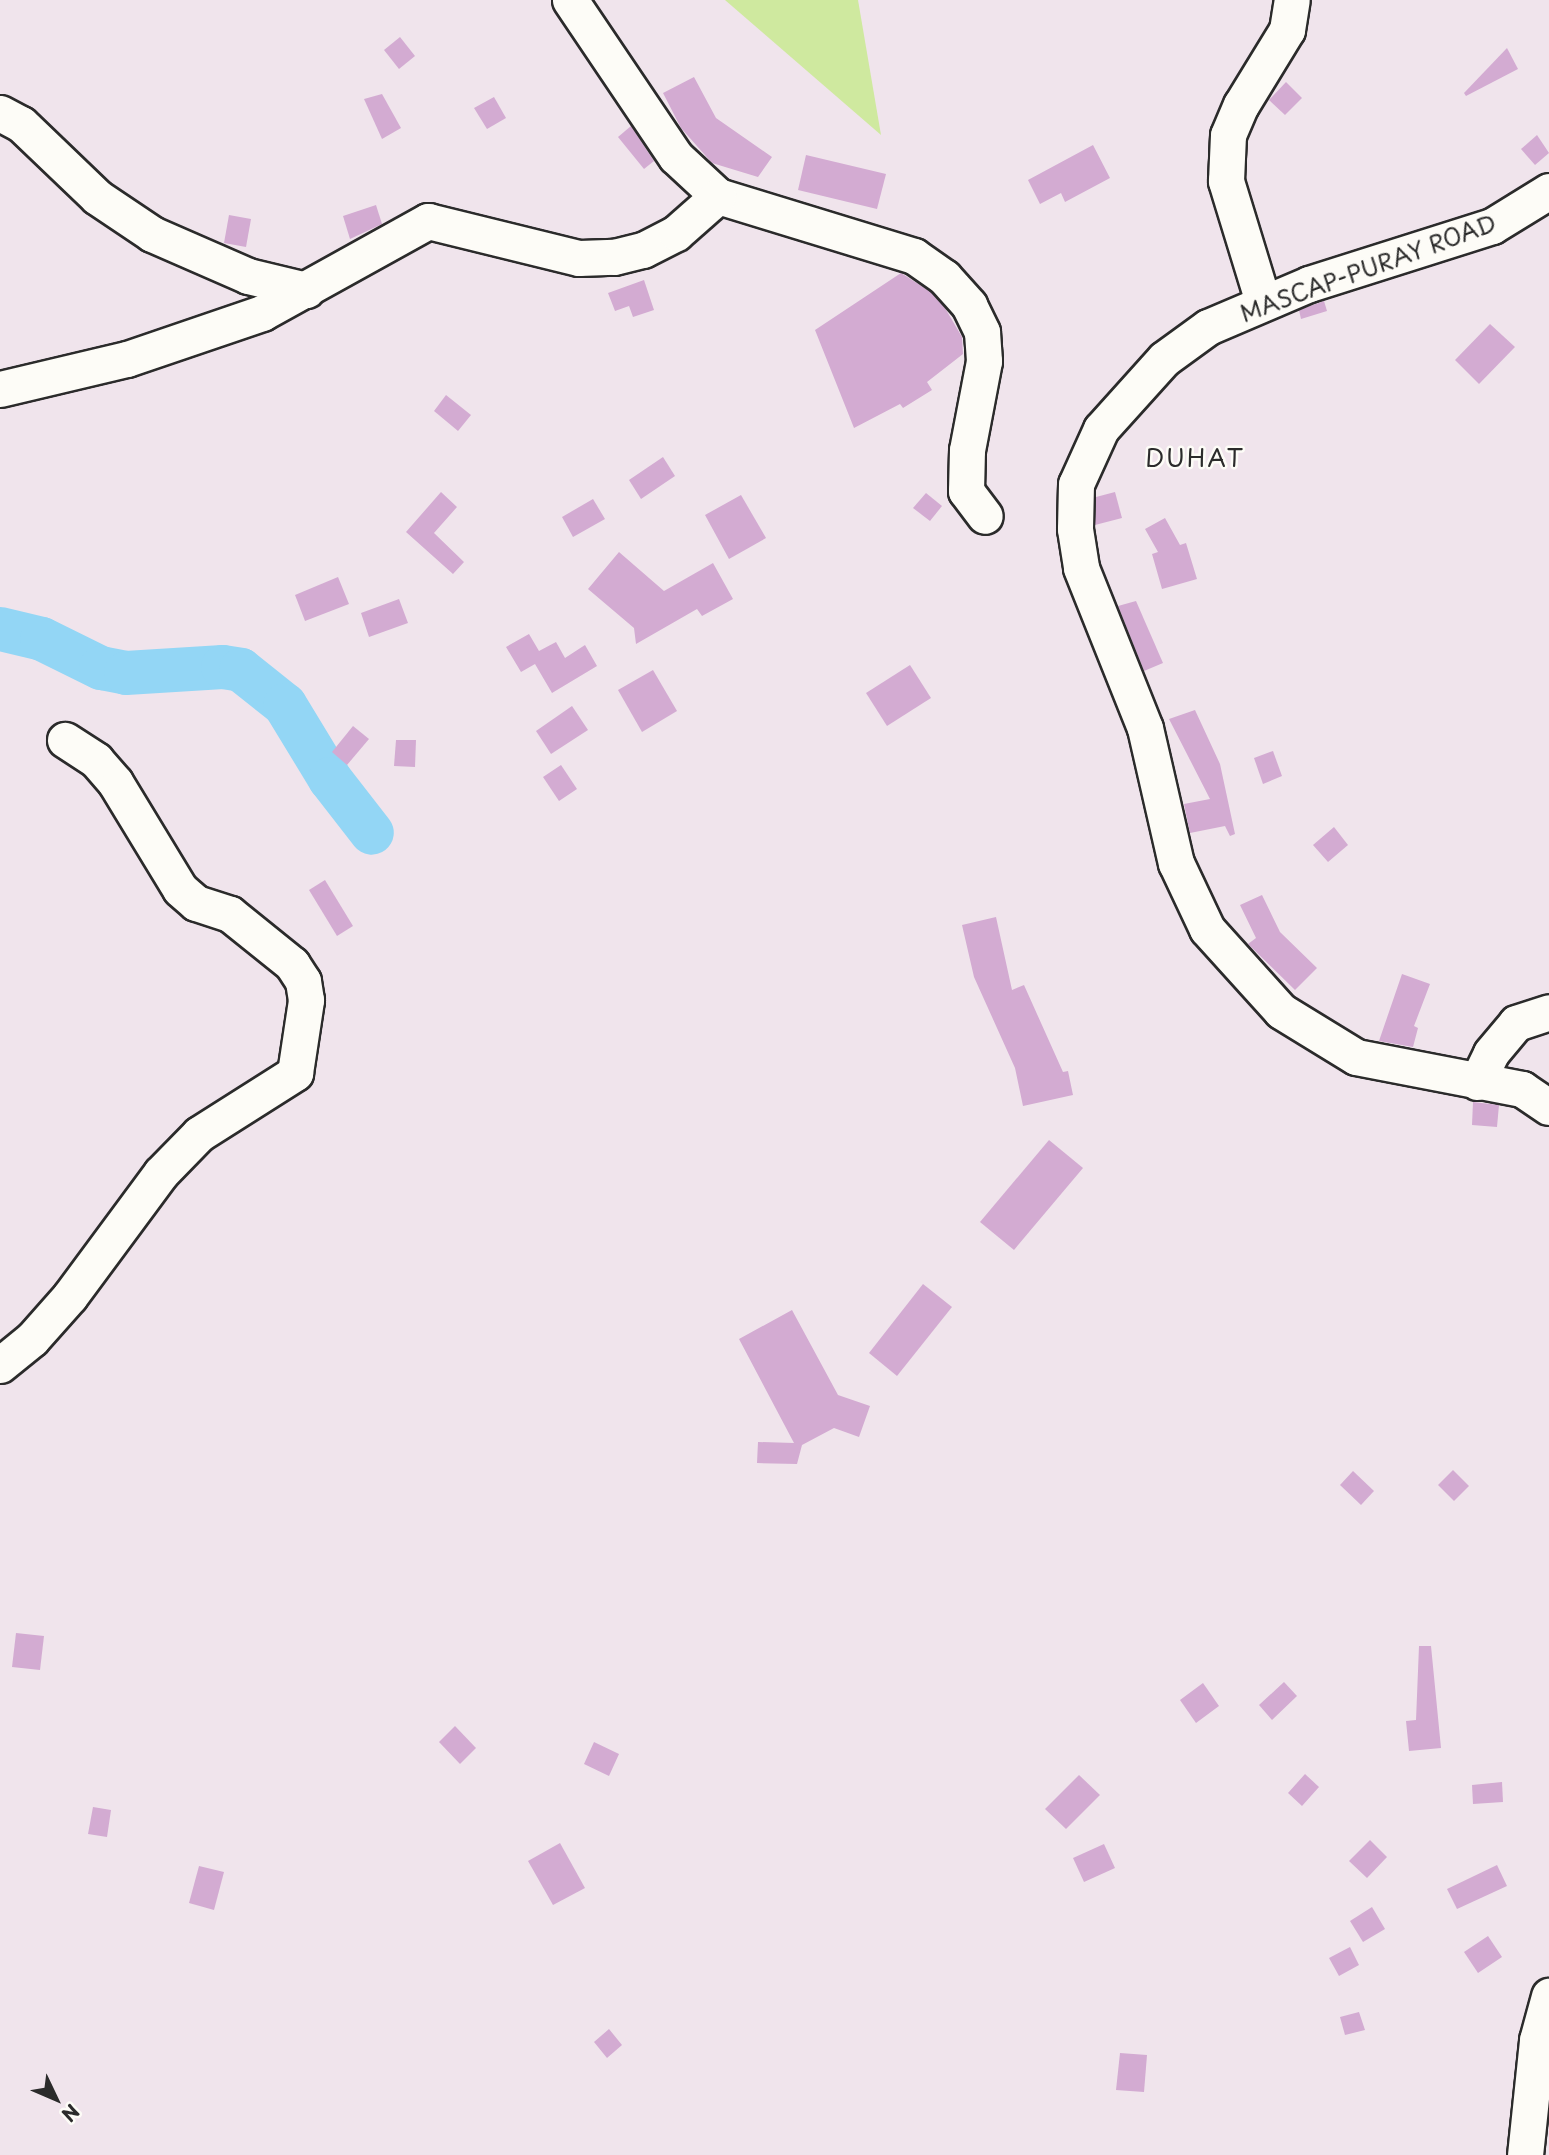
<!DOCTYPE html>
<html>
<head>
<meta charset="utf-8">
<style>
	body { margin:0 }
	#map { position:relative; width:1549px; height:2155px; overflow:hidden; background:#f0e4ec; font-family:"Playpen Sans",sans-serif }
	div>[style] { position:absolute }
	.green>* { inset:0; background:#cfe99f }
	.river>* { height:44px; margin:-22px; padding:0 22px; transform-origin:22px; border-radius:22px; background:#93d6f5 }
	.building>* { inset:0; background:#d3abd2 }
	.roads { filter:drop-shadow(2px 0 #2b2b2b) drop-shadow(-2px 0 #2b2b2b) drop-shadow(0 2px #2b2b2b) drop-shadow(0 -2px #2b2b2b) }
	.minor>* { height:35px; margin:-17.5px; padding:0 17.5px; transform-origin:17.5px; border-radius:17.5px; background:#fdfcf7 }
	span { translate:-50% -50%; white-space:nowrap; text-align:center; line-height:1.15; -webkit-text-stroke:5px #fdfcf7; paint-order:stroke }
	.street-label { font-size:23px; color:#2b2b2b }
	.neighbourhood-label { font-size:24px; color:#2b2b2b; letter-spacing:2px }
	.north { position:absolute; left:21px; top:2064px; width:70px; height:70px; -webkit-text-stroke:5px #fdfcf7; paint-order:stroke; rotate:134deg; font-size:19px; font-weight:700; line-height:28px; text-align:center; color:#2b2b2b }
	.north::after { content:''; display:block; margin:auto; width:24px; height:32px; background:#2b2b2b; clip-path:polygon(50% 0,100% 100%,50% 72%,0 100%) }
</style>
</head>
<body>
<div id="map">
	<div class="green">
		<i style="clip-path:polygon(725px 0,858px 0,881px 135px)"></i>
	</div>
	<div class="river">
		<i style="left:0;top:629px;width:43px;rotate:13.4deg"></i>
		<i style="left:42px;top:639px;width:66px;rotate:26.2deg"></i>
		<i style="left:101px;top:668px;width:25px;rotate:11deg"></i>
		<i style="left:126px;top:673px;width:97px;rotate:-3.5deg"></i>
		<i style="left:223px;top:667px;width:18px;rotate:9deg"></i>
		<i style="left:241px;top:670px;width:56px;rotate:38.5deg"></i>
		<i style="left:285px;top:705px;width:87px;rotate:58.7deg"></i>
		<i style="left:330px;top:779px;width:68px;rotate:52.1deg"></i>
	</div>
	<div class="building">
		<i style="clip-path:polygon(400px 37px,415px 56px,399px 69px,384px 50px)"></i>
		<i style="clip-path:polygon(1507px 48px,1518px 69px,1466px 96px,1464px 93px)"></i>
		<i style="clip-path:polygon(694px 77px,716px 118px,772px 157px,758px 177px,712px 163px,681px 128px,663px 93px)"></i>
		<i style="clip-path:polygon(1286px 82px,1302px 98px,1285px 115px,1269px 100px)"></i>
		<i style="clip-path:polygon(382px 94px,401px 128px,382px 139px,364px 99px)"></i>
		<i style="clip-path:polygon(494px 97px,506px 118px,487px 129px,474px 108px)"></i>
		<i style="clip-path:polygon(631px 126px,654px 161px,644px 169px,618px 137px)"></i>
		<i style="clip-path:polygon(1537px 135px,1549px 153px,1535px 165px,1521px 149px)"></i>
		<i style="clip-path:polygon(1093px 145px,1110px 178px,1065px 202px,1061px 193px,1040px 204px,1028px 180px)"></i>
		<i style="clip-path:polygon(806px 155px,886px 174px,877px 209px,798px 190px)"></i>
		<i style="clip-path:polygon(376px 205px,382px 224px,350px 239px,343px 216px)"></i>
		<i style="clip-path:polygon(229px 215px,251px 219px,246px 247px,224px 243px)"></i>
		<i style="clip-path:polygon(901px 273px,931px 292px,945px 308px,962px 337px,963px 354px,927px 382px,932px 390px,903px 408px,900px 404px,854px 428px,815px 330px)"></i>
		<i style="clip-path:polygon(644px 280px,654px 310px,633px 317px,629px 306px,615px 311px,608px 293px)"></i>
		<i style="clip-path:polygon(1324px 301px,1327px 311px,1301px 319px,1299px 310px)"></i>
		<i style="clip-path:polygon(1490px 324px,1515px 347px,1479px 384px,1455px 360px)"></i>
		<i style="clip-path:polygon(446px 395px,471px 415px,458px 431px,434px 411px)"></i>
		<i style="clip-path:polygon(663px 457px,675px 476px,641px 499px,629px 480px)"></i>
		<i style="clip-path:polygon(441px 492px,457px 507px,434px 533px,464px 562px,453px 574px,406px 532px)"></i>
		<i style="clip-path:polygon(1115px 492px,1122px 518px,1095px 525px,1096px 497px)"></i>
		<i style="clip-path:polygon(926px 493px,942px 506px,930px 521px,913px 508px)"></i>
		<i style="clip-path:polygon(741px 495px,766px 538px,729px 559px,705px 515px)"></i>
		<i style="clip-path:polygon(593px 499px,605px 519px,573px 537px,562px 517px)"></i>
		<i style="clip-path:polygon(1165px 518px,1180px 545px,1186px 543px,1197px 579px,1162px 589px,1152px 554px,1158px 552px,1145px 529px)"></i>
		<i style="clip-path:polygon(619px 552px,664px 591px,713px 563px,733px 599px,702px 616px,697px 609px,636px 644px,634px 628px,588px 589px)"></i>
		<i style="clip-path:polygon(338px 577px,349px 604px,305px 621px,295px 595px)"></i>
		<i style="clip-path:polygon(399px 599px,408px 623px,369px 637px,361px 613px)"></i>
		<i style="clip-path:polygon(1136px 601px,1163px 663px,1144px 671px,1118px 606px)"></i>
		<i style="clip-path:polygon(529px 634px,539px 651px,556px 642px,565px 658px,585px 645px,597px 666px,552px 693px,535px 664px,521px 672px,506px 647px)"></i>
		<i style="clip-path:polygon(910px 665px,931px 698px,887px 726px,866px 693px)"></i>
		<i style="clip-path:polygon(653px 670px,677px 711px,642px 732px,618px 690px)"></i>
		<i style="clip-path:polygon(572px 706px,588px 730px,551px 754px,536px 731px)"></i>
		<i style="clip-path:polygon(1195px 710px,1220px 764px,1235px 834px,1230px 836px,1225px 826px,1190px 833px,1184px 804px,1210px 799px,1169px 719px)"></i>
		<i style="clip-path:polygon(353px 726px,369px 739px,347px 765px,332px 752px)"></i>
		<i style="clip-path:polygon(396px 740px,416px 740px,415px 767px,394px 766px)"></i>
		<i style="clip-path:polygon(1273px 751px,1282px 776px,1263px 784px,1254px 758px)"></i>
		<i style="clip-path:polygon(561px 765px,577px 789px,559px 801px,543px 777px)"></i>
		<i style="clip-path:polygon(1334px 827px,1348px 845px,1328px 862px,1313px 845px)"></i>
		<i style="clip-path:polygon(325px 880px,353px 926px,337px 936px,309px 890px)"></i>
		<i style="clip-path:polygon(1262px 895px,1280px 932px,1317px 968px,1295px 990px,1248px 944px,1256px 938px,1240px 905px)"></i>
		<i style="clip-path:polygon(996px 917px,1012px 990px,1024px 985px,1063px 1072px,1068px 1071px,1073px 1095px,1023px 1106px,1015px 1068px,974px 977px,962px 925px)"></i>
		<i style="clip-path:polygon(1402px 974px,1430px 984px,1414px 1026px,1418px 1028px,1413px 1047px,1379px 1041px)"></i>
		<i style="clip-path:polygon(1473px 1102px,1499px 1105px,1497px 1127px,1472px 1125px)"></i>
		<i style="clip-path:polygon(1049px 1140px,1083px 1168px,1014px 1250px,980px 1222px)"></i>
		<i style="clip-path:polygon(923px 1284px,952px 1307px,897px 1376px,869px 1353px)"></i>
		<i style="clip-path:polygon(792px 1310px,838px 1395px,870px 1406px,859px 1437px,834px 1428px,802px 1445px,797px 1464px,757px 1463px,758px 1442px,794px 1443px,739px 1339px)"></i>
		<i style="clip-path:polygon(1453px 1470px,1469px 1486px,1454px 1501px,1438px 1485px)"></i>
		<i style="clip-path:polygon(1353px 1471px,1374px 1491px,1361px 1505px,1340px 1485px)"></i>
		<i style="clip-path:polygon(16px 1633px,44px 1636px,40px 1670px,12px 1667px)"></i>
		<i style="clip-path:polygon(1419px 1646px,1431px 1646px,1441px 1748px,1409px 1751px,1406px 1721px,1416px 1720px)"></i>
		<i style="clip-path:polygon(1284px 1682px,1297px 1696px,1272px 1720px,1259px 1705px)"></i>
		<i style="clip-path:polygon(1203px 1683px,1219px 1706px,1196px 1723px,1180px 1700px)"></i>
		<i style="clip-path:polygon(455px 1726px,476px 1748px,460px 1764px,439px 1742px)"></i>
		<i style="clip-path:polygon(594px 1742px,619px 1754px,609px 1776px,584px 1764px)"></i>
		<i style="clip-path:polygon(1305px 1774px,1319px 1787px,1302px 1806px,1288px 1793px)"></i>
		<i style="clip-path:polygon(1079px 1775px,1100px 1795px,1066px 1829px,1045px 1809px)"></i>
		<i style="clip-path:polygon(1502px 1782px,1503px 1802px,1473px 1804px,1472px 1785px)"></i>
		<i style="clip-path:polygon(93px 1807px,111px 1810px,107px 1837px,88px 1834px)"></i>
		<i style="clip-path:polygon(1370px 1840px,1387px 1857px,1367px 1878px,1349px 1861px)"></i>
		<i style="clip-path:polygon(560px 1843px,585px 1888px,553px 1905px,528px 1861px)"></i>
		<i style="clip-path:polygon(1104px 1844px,1115px 1868px,1084px 1882px,1073px 1858px)"></i>
		<i style="clip-path:polygon(1497px 1865px,1507px 1886px,1457px 1909px,1447px 1889px)"></i>
		<i style="clip-path:polygon(199px 1866px,224px 1872px,214px 1910px,189px 1903px)"></i>
		<i style="clip-path:polygon(1372px 1907px,1385px 1929px,1363px 1942px,1350px 1921px)"></i>
		<i style="clip-path:polygon(1488px 1936px,1502px 1957px,1478px 1973px,1464px 1952px)"></i>
		<i style="clip-path:polygon(1350px 1947px,1359px 1965px,1339px 1976px,1329px 1958px)"></i>
		<i style="clip-path:polygon(1359px 2012px,1365px 2030px,1345px 2035px,1340px 2017px)"></i>
		<i style="clip-path:polygon(609px 2029px,622px 2045px,607px 2058px,594px 2042px)"></i>
		<i style="clip-path:polygon(1120px 2053px,1147px 2055px,1144px 2092px,1116px 2090px)"></i>
	</div>
	<div class="roads">
		<div class="minor">
			<i style="left:570px;top:0;width:189px;rotate:56deg"></i>
			<i style="left:676px;top:157px;width:57px;rotate:42.9deg"></i>
			<i style="left:718px;top:196px;width:205px;rotate:17deg"></i>
			<i style="left:914px;top:256px;width:37px;rotate:35deg"></i>
			<i style="left:944px;top:277px;width:38px;rotate:48deg"></i>
			<i style="left:969px;top:305px;width:30px;rotate:64deg"></i>
			<i style="left:982px;top:332px;width:29px;rotate:86deg"></i>
			<i style="left:984px;top:361px;width:91px;rotate:100.8deg"></i>
			<i style="left:967px;top:450px;width:41px;rotate:91.4deg"></i>
			<i style="left:966px;top:491px;width:31px;rotate:53deg"></i>
			<i style="left:0;top:113px;width:24px;rotate:28deg"></i>
			<i style="left:21px;top:124px;width:105px;rotate:43.8deg"></i>
			<i style="left:97px;top:197px;width:66px;rotate:33.9deg"></i>
			<i style="left:152px;top:234px;width:105px;rotate:23.6deg"></i>
			<i style="left:248px;top:276px;width:60px;rotate:13.6deg"></i>
			<i style="left:1549px;top:191px;width:67px;rotate:148.4deg"></i>
			<i style="left:1492px;top:226px;width:192px;rotate:162.4deg"></i>
			<i style="left:1309px;top:284px;width:110px;rotate:156.9deg"></i>
			<i style="left:1208px;top:327px;width:54px;rotate:144deg"></i>
			<i style="left:1164px;top:359px;width:94px;rotate:132deg"></i>
			<i style="left:1101px;top:429px;width:60px;rotate:114.4deg"></i>
			<i style="left:1076px;top:484px;width:45px;rotate:91.3deg"></i>
			<i style="left:1075px;top:529px;width:39px;rotate:81deg"></i>
			<i style="left:1081px;top:568px;width:172px;rotate:68.2deg"></i>
			<i style="left:1145px;top:728px;width:139px;rotate:77.1deg"></i>
			<i style="left:1176px;top:863px;width:73px;rotate:64.8deg"></i>
			<i style="left:1207px;top:929px;width:110px;rotate:47.9deg"></i>
			<i style="left:1281px;top:1011px;width:88px;rotate:31.5deg"></i>
			<i style="left:1356px;top:1057px;width:169px;rotate:10.9deg"></i>
			<i style="left:1522px;top:1089px;width:32px;rotate:34deg"></i>
			<i style="left:1263px;top:302px;width:127px;rotate:-107deg"></i>
			<i style="left:1226px;top:181px;width:46px;rotate:-87.5deg"></i>
			<i style="left:1228px;top:135px;width:33px;rotate:-67deg"></i>
			<i style="left:1241px;top:105px;width:88px;rotate:-58.5deg"></i>
			<i style="left:1287px;top:30px;width:30px;rotate:-81deg"></i>
			<i style="left:0;top:389px;width:130px;rotate:-13.3deg"></i>
			<i style="left:127px;top:359px;width:143px;rotate:-18.8deg"></i>
			<i style="left:262px;top:313px;width:190px;rotate:-29deg"></i>
			<i style="left:428px;top:221px;width:155px;rotate:13.8deg"></i>
			<i style="left:579px;top:258px;width:35px;rotate:-2deg"></i>
			<i style="left:614px;top:257px;width:30px;rotate:-14deg"></i>
			<i style="left:643px;top:250px;width:37px;rotate:-27deg"></i>
			<i style="left:676px;top:233px;width:56px;rotate:-41.4deg"></i>
			<i style="left:1477px;top:1082px;width:32px;rotate:-64deg"></i>
			<i style="left:1491px;top:1053px;width:39px;rotate:-50deg"></i>
			<i style="left:1516px;top:1023px;width:35px;rotate:-18deg"></i>
			<i style="left:0;top:1365px;width:41px;rotate:-39.1deg"></i>
			<i style="left:32px;top:1339px;width:57px;rotate:-48.5deg"></i>
			<i style="left:70px;top:1296px;width:153px;rotate:-53.5deg"></i>
			<i style="left:161px;top:1173px;width:54px;rotate:-45.7deg"></i>
			<i style="left:199px;top:1134px;width:114px;rotate:-32.4deg"></i>
			<i style="left:295px;top:1073px;width:74px;rotate:-81.4deg"></i>
			<i style="left:306px;top:1000px;width:19px;rotate:-99deg"></i>
			<i style="left:303px;top:981px;width:20px;rotate:-123deg"></i>
			<i style="left:292px;top:964px;width:80px;rotate:-141.1deg"></i>
			<i style="left:230px;top:914px;width:36px;rotate:-162deg"></i>
			<i style="left:196px;top:903px;width:21px;rotate:-139deg"></i>
			<i style="left:180px;top:889px;width:125px;rotate:-121.3deg"></i>
			<i style="left:115px;top:782px;width:29px;rotate:-131deg"></i>
			<i style="left:96px;top:760px;width:37px;rotate:-147deg"></i>
			<i style="left:1525px;top:2155px;width:116px;rotate:-84deg"></i>
			<i style="left:1537px;top:2040px;width:46px;rotate:-74.7deg"></i>
		</div>
	</div>
	<div class="street-label">
		<span style="left:1368px;top:268px;rotate:-20deg">MASCAP-PURAY ROAD</span>
	</div>
	<div class="neighbourhood-label">
		<span style="left:1195px;top:458px">DUHAT</span>
	</div>
	<div class="north">N</div>
</div>
</body>
</html>
